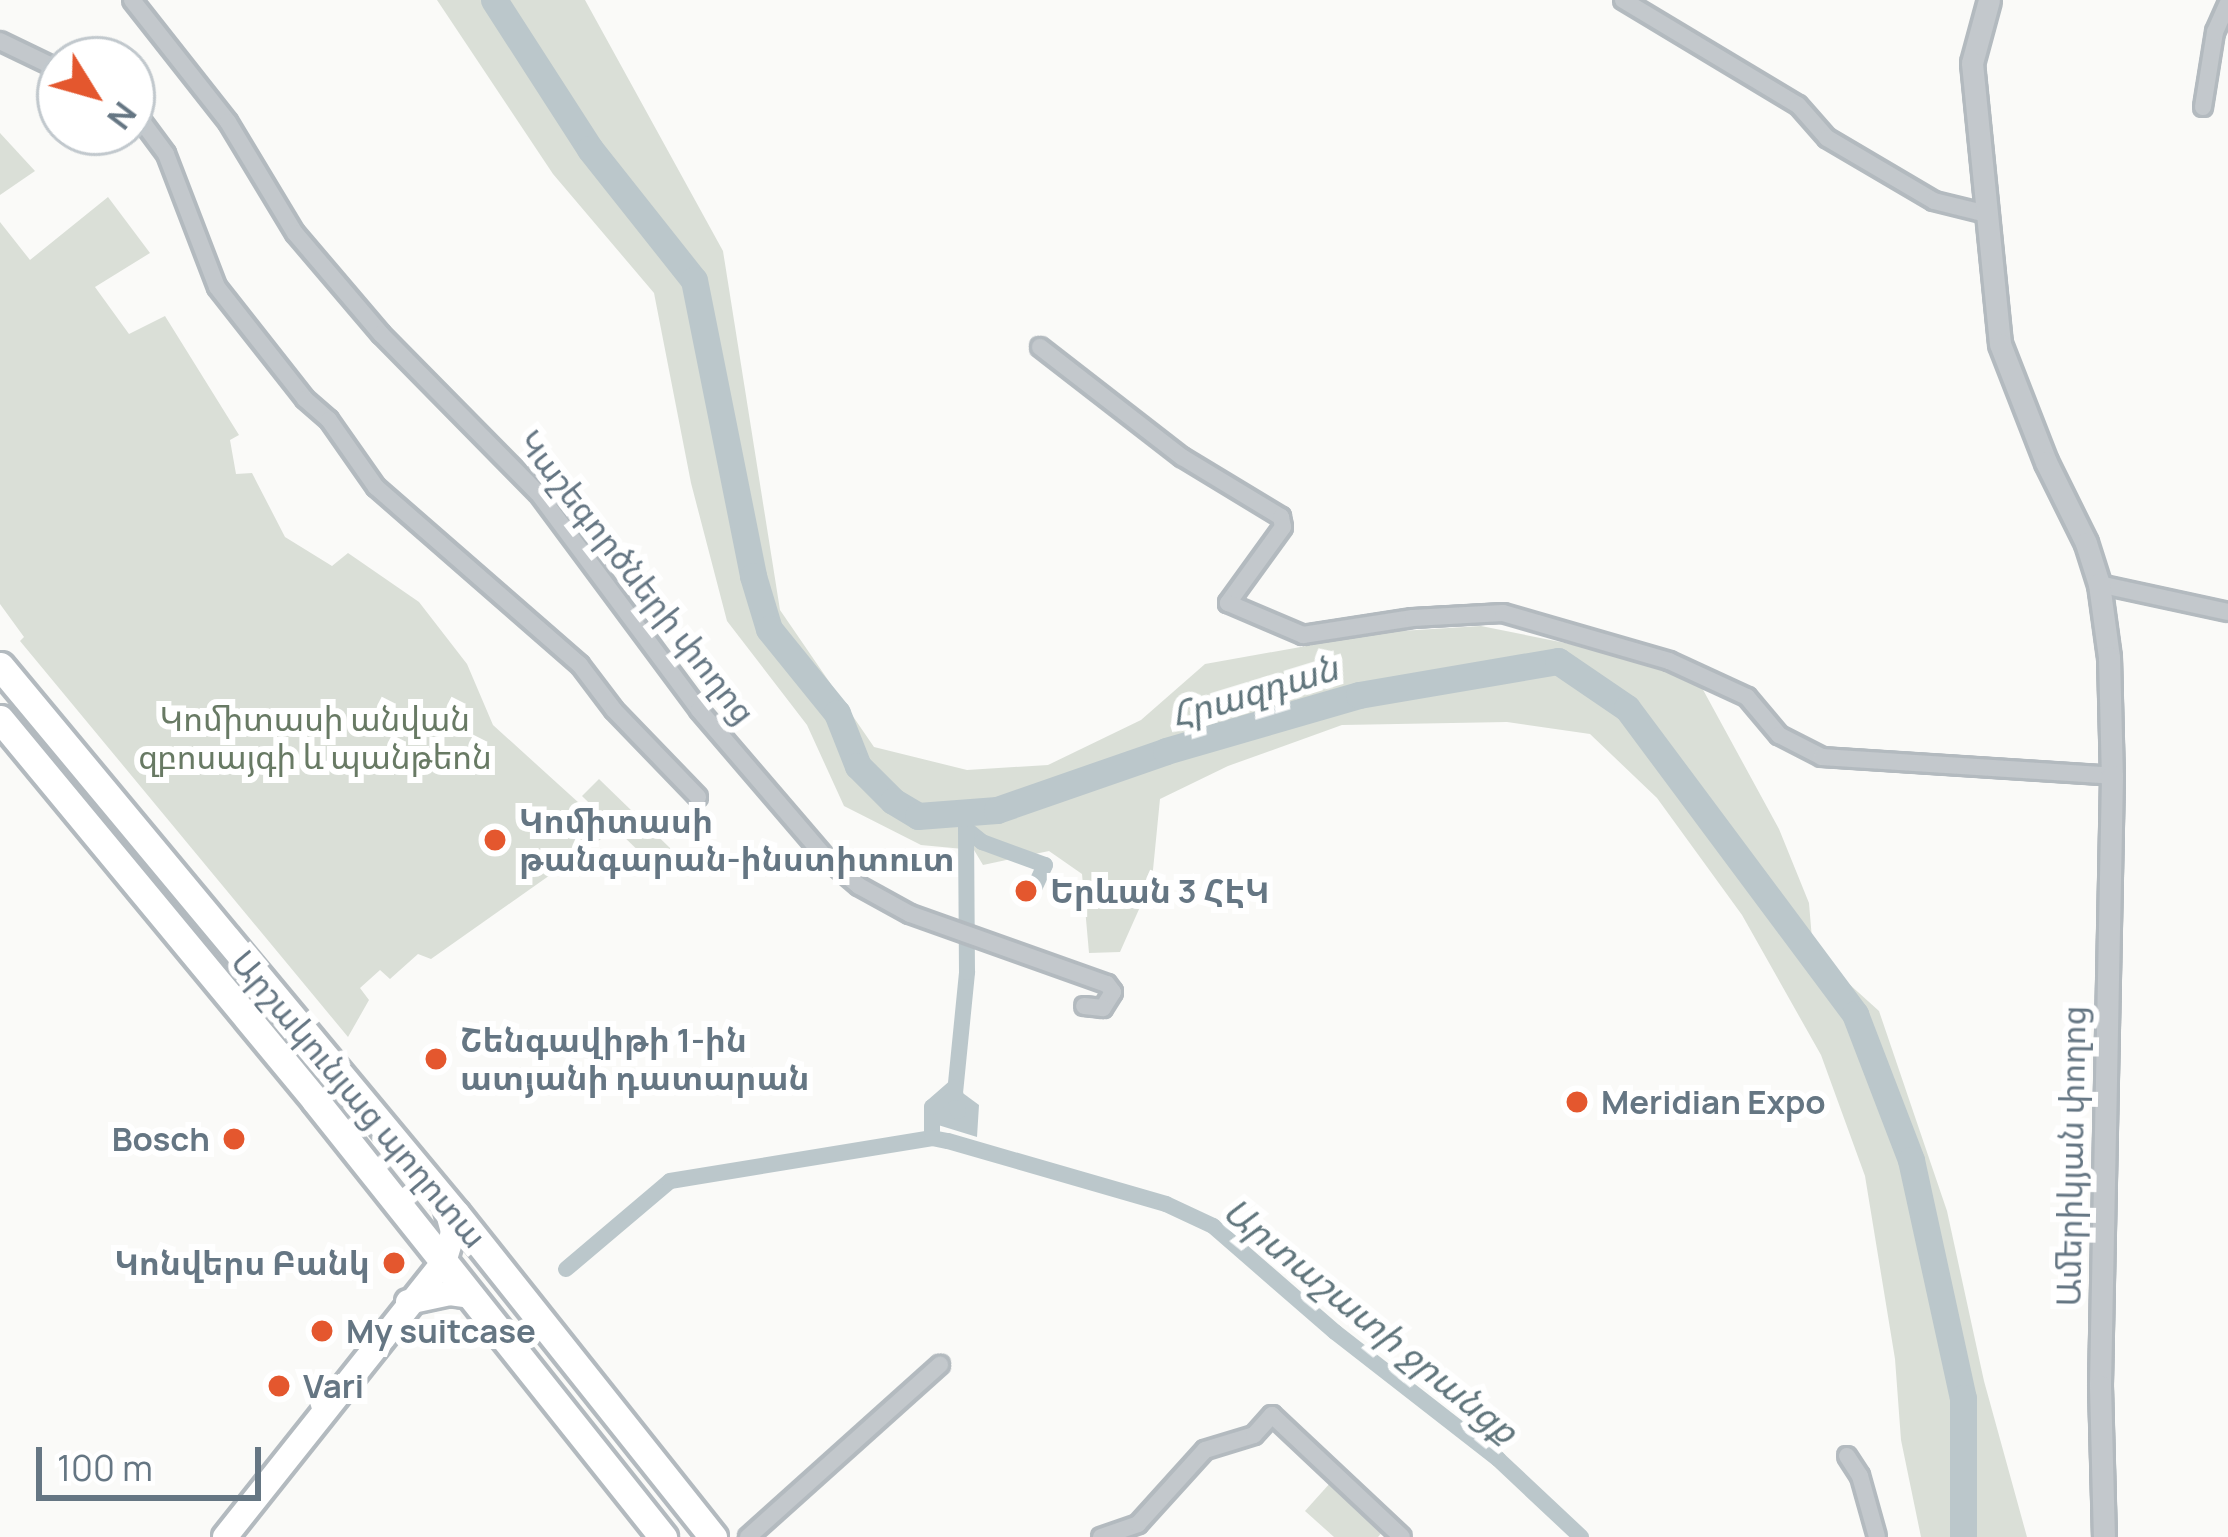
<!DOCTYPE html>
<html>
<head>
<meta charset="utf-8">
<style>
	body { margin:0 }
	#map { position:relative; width:2228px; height:1537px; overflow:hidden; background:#fafaf8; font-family:Manrope,"Noto Sans Armenian",sans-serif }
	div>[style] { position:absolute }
	.green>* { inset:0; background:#dadfd7 }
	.water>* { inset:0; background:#bbc7cb }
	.canal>* { height:16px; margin:-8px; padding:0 8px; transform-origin:8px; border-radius:8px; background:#bbc7cb }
	.river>* { height:27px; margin:-13.5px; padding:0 13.5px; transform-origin:13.5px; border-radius:13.5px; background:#bbc7cb }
	.roads { filter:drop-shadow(3px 0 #b3babf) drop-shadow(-3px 0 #b3babf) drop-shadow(0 3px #b3babf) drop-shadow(0 -3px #b3babf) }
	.minor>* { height:16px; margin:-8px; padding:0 8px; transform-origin:8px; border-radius:8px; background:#c3c8cc }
	.tertiary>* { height:21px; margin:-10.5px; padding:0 10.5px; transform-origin:10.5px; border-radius:10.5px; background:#c3c8cc }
	.secondary>* { height:24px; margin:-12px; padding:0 12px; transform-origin:12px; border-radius:12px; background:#fff }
	.primary>* { height:27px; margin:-13.5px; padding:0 13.5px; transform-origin:13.5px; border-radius:13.5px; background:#fff }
	.dots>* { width:33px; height:33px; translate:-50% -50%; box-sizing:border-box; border:6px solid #fff; border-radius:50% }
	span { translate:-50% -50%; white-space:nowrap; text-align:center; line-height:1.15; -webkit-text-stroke:12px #fff; paint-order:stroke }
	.street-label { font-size:33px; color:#657683 }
	.park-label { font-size:33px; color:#687a64 }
	.poi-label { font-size:33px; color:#657683; font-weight:700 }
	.left { translate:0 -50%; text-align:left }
	.right { translate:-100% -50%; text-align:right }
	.water-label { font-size:36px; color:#60757c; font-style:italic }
	.north { position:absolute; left:36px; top:36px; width:120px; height:120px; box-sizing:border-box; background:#fff; border:3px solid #c1c8cd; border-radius:50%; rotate:127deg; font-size:33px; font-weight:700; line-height:48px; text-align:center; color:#657683 }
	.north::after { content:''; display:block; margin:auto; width:42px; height:54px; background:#e4572e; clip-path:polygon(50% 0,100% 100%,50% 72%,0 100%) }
	.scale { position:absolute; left:36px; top:1447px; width:225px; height:54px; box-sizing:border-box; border:6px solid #657683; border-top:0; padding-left:15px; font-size:36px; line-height:42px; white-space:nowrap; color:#657683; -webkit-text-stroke:9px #fff; paint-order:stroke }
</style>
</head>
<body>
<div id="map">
	<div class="green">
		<i style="clip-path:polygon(437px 0,585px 0,723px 251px,780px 610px,874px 747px,967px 770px,1048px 765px,1141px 720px,1205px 664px,1384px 632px,1481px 626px,1630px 656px,1701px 686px,1779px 829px,1809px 903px,1812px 939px,1838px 974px,1879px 1011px,1947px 1211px,1984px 1381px,2027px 1537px,1921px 1537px,1901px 1440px,1895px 1359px,1865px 1176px,1821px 1055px,1742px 915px,1657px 798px,1590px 734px,1507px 722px,1342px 725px,1228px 766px,1160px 799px,1152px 880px,1120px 952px,1089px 953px,1082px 874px,1049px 851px,983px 865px,974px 850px,921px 845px,844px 806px,807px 725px,727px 621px,691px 483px,654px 293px,553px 174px)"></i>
		<i style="clip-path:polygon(0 133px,35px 171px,0 195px)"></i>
		<i style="clip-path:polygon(108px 197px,150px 253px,95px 287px,129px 334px,165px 316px,239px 435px,230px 440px,236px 474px,252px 473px,285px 537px,332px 566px,348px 553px,419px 602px,467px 664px,493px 725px,611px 832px,431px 959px,418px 954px,390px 979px,380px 970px,360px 988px,369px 1000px,348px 1037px,20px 641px,24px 637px,0 604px,0 222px,30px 260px)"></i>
		<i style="clip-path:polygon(599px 779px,671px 849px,654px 866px,582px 796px)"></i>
		<i style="clip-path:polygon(1331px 1482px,1384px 1530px,1378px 1537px,1334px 1537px,1305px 1511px)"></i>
	</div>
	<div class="water">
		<i style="clip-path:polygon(960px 1091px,979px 1105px,977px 1137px,938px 1125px,940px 1106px)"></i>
	</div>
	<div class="canal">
		<i style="left:966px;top:829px;width:21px;rotate:39deg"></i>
		<i style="left:982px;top:842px;width:67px;rotate:20.1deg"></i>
		<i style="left:1045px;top:865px;width:29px;rotate:115deg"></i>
		<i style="left:958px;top:1111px;width:18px;rotate:-99deg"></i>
		<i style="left:955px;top:1093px;width:122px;rotate:-84.3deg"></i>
		<i style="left:967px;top:972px;width:158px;rotate:-90.4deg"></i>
		<i style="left:932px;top:1138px;width:31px;rotate:-90deg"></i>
		<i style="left:932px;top:1107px;width:30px;rotate:-41deg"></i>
		<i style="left:566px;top:1269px;width:136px;rotate:-40.2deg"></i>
		<i style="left:670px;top:1181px;width:266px;rotate:-9.3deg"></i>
		<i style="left:932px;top:1138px;width:16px;rotate:11deg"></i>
		<i style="left:948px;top:1141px;width:227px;rotate:16.1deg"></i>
		<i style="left:1166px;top:1204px;width:52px;rotate:25.1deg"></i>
		<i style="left:1213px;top:1226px;width:162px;rotate:41deg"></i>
		<i style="left:1335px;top:1332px;width:207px;rotate:37.9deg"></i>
		<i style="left:1498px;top:1459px;width:114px;rotate:43.2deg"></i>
	</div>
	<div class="river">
		<i style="left:494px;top:0;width:177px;rotate:57.2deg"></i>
		<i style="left:590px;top:149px;width:167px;rotate:51.6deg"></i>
		<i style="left:694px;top:280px;width:302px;rotate:78.7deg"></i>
		<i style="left:753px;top:576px;width:55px;rotate:73.2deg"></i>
		<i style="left:769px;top:629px;width:108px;rotate:51deg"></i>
		<i style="left:837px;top:713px;width:57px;rotate:68.4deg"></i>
		<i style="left:858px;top:766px;width:49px;rotate:45deg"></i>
		<i style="left:893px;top:801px;width:29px;rotate:31deg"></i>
		<i style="left:918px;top:816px;width:79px;rotate:-4.3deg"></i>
		<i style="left:997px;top:810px;width:179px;rotate:-19.2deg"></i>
		<i style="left:1166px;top:751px;width:201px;rotate:-16.2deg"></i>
		<i style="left:1359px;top:695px;width:202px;rotate:-9.7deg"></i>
		<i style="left:1558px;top:661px;width:83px;rotate:34.3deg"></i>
		<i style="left:1627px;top:708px;width:382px;rotate:53.3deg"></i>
		<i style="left:1855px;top:1014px;width:156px;rotate:69deg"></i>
		<i style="left:1911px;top:1160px;width:244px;rotate:77.7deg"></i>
		<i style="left:1963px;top:1398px;width:139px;rotate:90deg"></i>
	</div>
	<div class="roads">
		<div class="minor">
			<i style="left:132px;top:0;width:155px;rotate:51.8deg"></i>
			<i style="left:228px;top:122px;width:130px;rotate:58.9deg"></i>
			<i style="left:295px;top:233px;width:133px;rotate:49.6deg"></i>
			<i style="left:381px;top:334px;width:223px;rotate:45.4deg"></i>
			<i style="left:538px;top:493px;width:270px;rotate:53.4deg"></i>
			<i style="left:699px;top:710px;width:195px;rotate:49.4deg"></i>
			<i style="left:826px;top:858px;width:43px;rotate:40.3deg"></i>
			<i style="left:859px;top:886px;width:58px;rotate:28.8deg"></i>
			<i style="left:910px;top:914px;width:209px;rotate:19.6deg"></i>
			<i style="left:1107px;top:984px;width:10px;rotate:53deg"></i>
			<i style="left:1113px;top:992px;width:19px;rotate:122deg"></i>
			<i style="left:1103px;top:1008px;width:19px;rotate:-174deg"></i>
			<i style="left:1623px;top:0;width:204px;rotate:31deg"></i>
			<i style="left:1798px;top:105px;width:44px;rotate:48.7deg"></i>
			<i style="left:1827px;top:138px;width:124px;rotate:30.5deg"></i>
			<i style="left:1934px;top:201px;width:55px;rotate:13.8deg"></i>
			<i style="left:0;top:41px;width:67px;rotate:25.8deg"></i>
			<i style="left:2203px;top:107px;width:76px;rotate:-80.9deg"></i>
			<i style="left:2215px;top:32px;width:32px;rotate:-66deg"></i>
			<i style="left:132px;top:108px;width:57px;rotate:53.5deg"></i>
			<i style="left:166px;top:154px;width:142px;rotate:69deg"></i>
			<i style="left:217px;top:287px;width:142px;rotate:51.8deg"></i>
			<i style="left:305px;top:399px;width:32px;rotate:41deg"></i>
			<i style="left:329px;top:420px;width:82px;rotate:55deg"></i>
			<i style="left:376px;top:487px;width:271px;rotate:41.1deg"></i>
			<i style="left:580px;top:665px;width:56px;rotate:52.9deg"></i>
			<i style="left:614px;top:710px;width:121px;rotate:46deg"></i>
			<i style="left:1040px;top:347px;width:180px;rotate:37.8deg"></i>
			<i style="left:1182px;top:457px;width:116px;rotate:31.2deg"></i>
			<i style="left:1281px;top:517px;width:10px;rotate:79deg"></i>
			<i style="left:1283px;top:527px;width:94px;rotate:125.9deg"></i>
			<i style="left:1228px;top:603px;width:82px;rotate:23.1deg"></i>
			<i style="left:1303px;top:635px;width:111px;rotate:-8.8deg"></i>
			<i style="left:1413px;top:618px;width:90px;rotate:-3.2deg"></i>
			<i style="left:1503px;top:613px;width:173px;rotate:16.1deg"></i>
			<i style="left:1669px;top:661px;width:86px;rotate:24.8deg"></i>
			<i style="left:1747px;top:697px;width:50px;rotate:49.9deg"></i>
			<i style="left:1779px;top:735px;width:48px;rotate:27.1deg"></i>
			<i style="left:1822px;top:757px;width:291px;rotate:3.7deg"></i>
			<i style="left:2099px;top:584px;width:132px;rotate:12.2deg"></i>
			<i style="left:1847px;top:1456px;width:24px;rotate:57deg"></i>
			<i style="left:1860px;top:1476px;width:63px;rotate:74.4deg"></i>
			<i style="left:748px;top:1537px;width:258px;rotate:-41.9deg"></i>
			<i style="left:1101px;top:1537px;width:39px;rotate:-19deg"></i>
			<i style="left:1138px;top:1524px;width:100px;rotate:-47.8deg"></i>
			<i style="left:1205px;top:1450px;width:51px;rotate:-17deg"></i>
			<i style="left:1254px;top:1435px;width:27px;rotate:-48deg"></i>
			<i style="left:1272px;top:1415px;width:178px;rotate:43.2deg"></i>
		</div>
		<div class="tertiary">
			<i style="left:1989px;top:0;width:65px;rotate:105.1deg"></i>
			<i style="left:1972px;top:63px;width:282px;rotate:84.3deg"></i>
			<i style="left:2000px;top:344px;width:127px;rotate:68.7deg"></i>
			<i style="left:2046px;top:462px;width:90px;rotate:63.7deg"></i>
			<i style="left:2086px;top:543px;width:43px;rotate:72.4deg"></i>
			<i style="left:2099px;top:584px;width:74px;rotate:82.2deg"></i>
			<i style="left:2109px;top:657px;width:119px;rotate:88.6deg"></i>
			<i style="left:2112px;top:776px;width:610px;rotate:91.13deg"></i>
			<i style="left:2100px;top:1386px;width:151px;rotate:88.5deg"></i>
		</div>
		<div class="secondary">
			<i style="left:408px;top:1302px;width:43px;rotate:-12.1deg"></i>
			<i style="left:450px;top:1293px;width:22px;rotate:8deg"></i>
			<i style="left:225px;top:1537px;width:352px;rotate:-51.5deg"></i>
			<i style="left:444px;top:1262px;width:31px;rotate:-73deg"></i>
			<i style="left:453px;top:1232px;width:28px;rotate:-105deg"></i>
		</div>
		<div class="primary">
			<i style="left:0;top:666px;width:713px;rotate:50.24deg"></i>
			<i style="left:456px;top:1214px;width:413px;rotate:51.5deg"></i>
			<i style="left:0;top:719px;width:494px;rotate:50.4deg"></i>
			<i style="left:315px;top:1100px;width:559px;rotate:51.47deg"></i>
		</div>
	</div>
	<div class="dots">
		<i style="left:495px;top:840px;background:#e4572e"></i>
		<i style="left:1026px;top:891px;background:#e4572e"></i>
		<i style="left:436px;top:1059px;background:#e4572e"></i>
		<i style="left:1577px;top:1102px;background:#e4572e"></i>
		<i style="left:234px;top:1139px;background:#e4572e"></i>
		<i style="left:394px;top:1263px;background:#e4572e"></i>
		<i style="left:322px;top:1331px;background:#e4572e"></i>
		<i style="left:279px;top:1386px;background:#e4572e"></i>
	</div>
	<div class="street-label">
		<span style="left:637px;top:577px;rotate:52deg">Կաշեգործների փողոց</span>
		<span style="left:359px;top:1099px;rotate:50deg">Արշակունյաց պողոտա</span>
		<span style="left:2071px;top:1156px;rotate:-89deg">Ամերիկյան փողոց</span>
	</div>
	<div class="park-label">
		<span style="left:315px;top:738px">Կոմիտասի անվան<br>զբոսայգի և պանթեոն</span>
	</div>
	<div class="poi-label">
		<span class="left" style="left:519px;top:840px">Կոմիտասի<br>թանգարան-ինստիտուտ</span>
		<span class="left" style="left:1050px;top:891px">Երևան 3 ՀԷԿ</span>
		<span class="left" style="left:460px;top:1059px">Շենգավիթի 1-ին<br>ատյանի դատարան</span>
		<span class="left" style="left:1601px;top:1102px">Meridian Expo</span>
		<span class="right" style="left:210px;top:1139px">Bosch</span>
		<span class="right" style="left:370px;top:1263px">Կոնվերս Բանկ</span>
		<span class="left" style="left:346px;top:1331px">My suitcase</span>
		<span class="left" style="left:303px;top:1386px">Vari</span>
	</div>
	<div class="water-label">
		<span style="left:1254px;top:691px;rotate:-17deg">Հրազդան</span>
		<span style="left:1371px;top:1320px;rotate:39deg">Արտաշատի ջրանցք</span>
	</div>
	<div class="north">N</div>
	<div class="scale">100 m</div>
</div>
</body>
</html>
